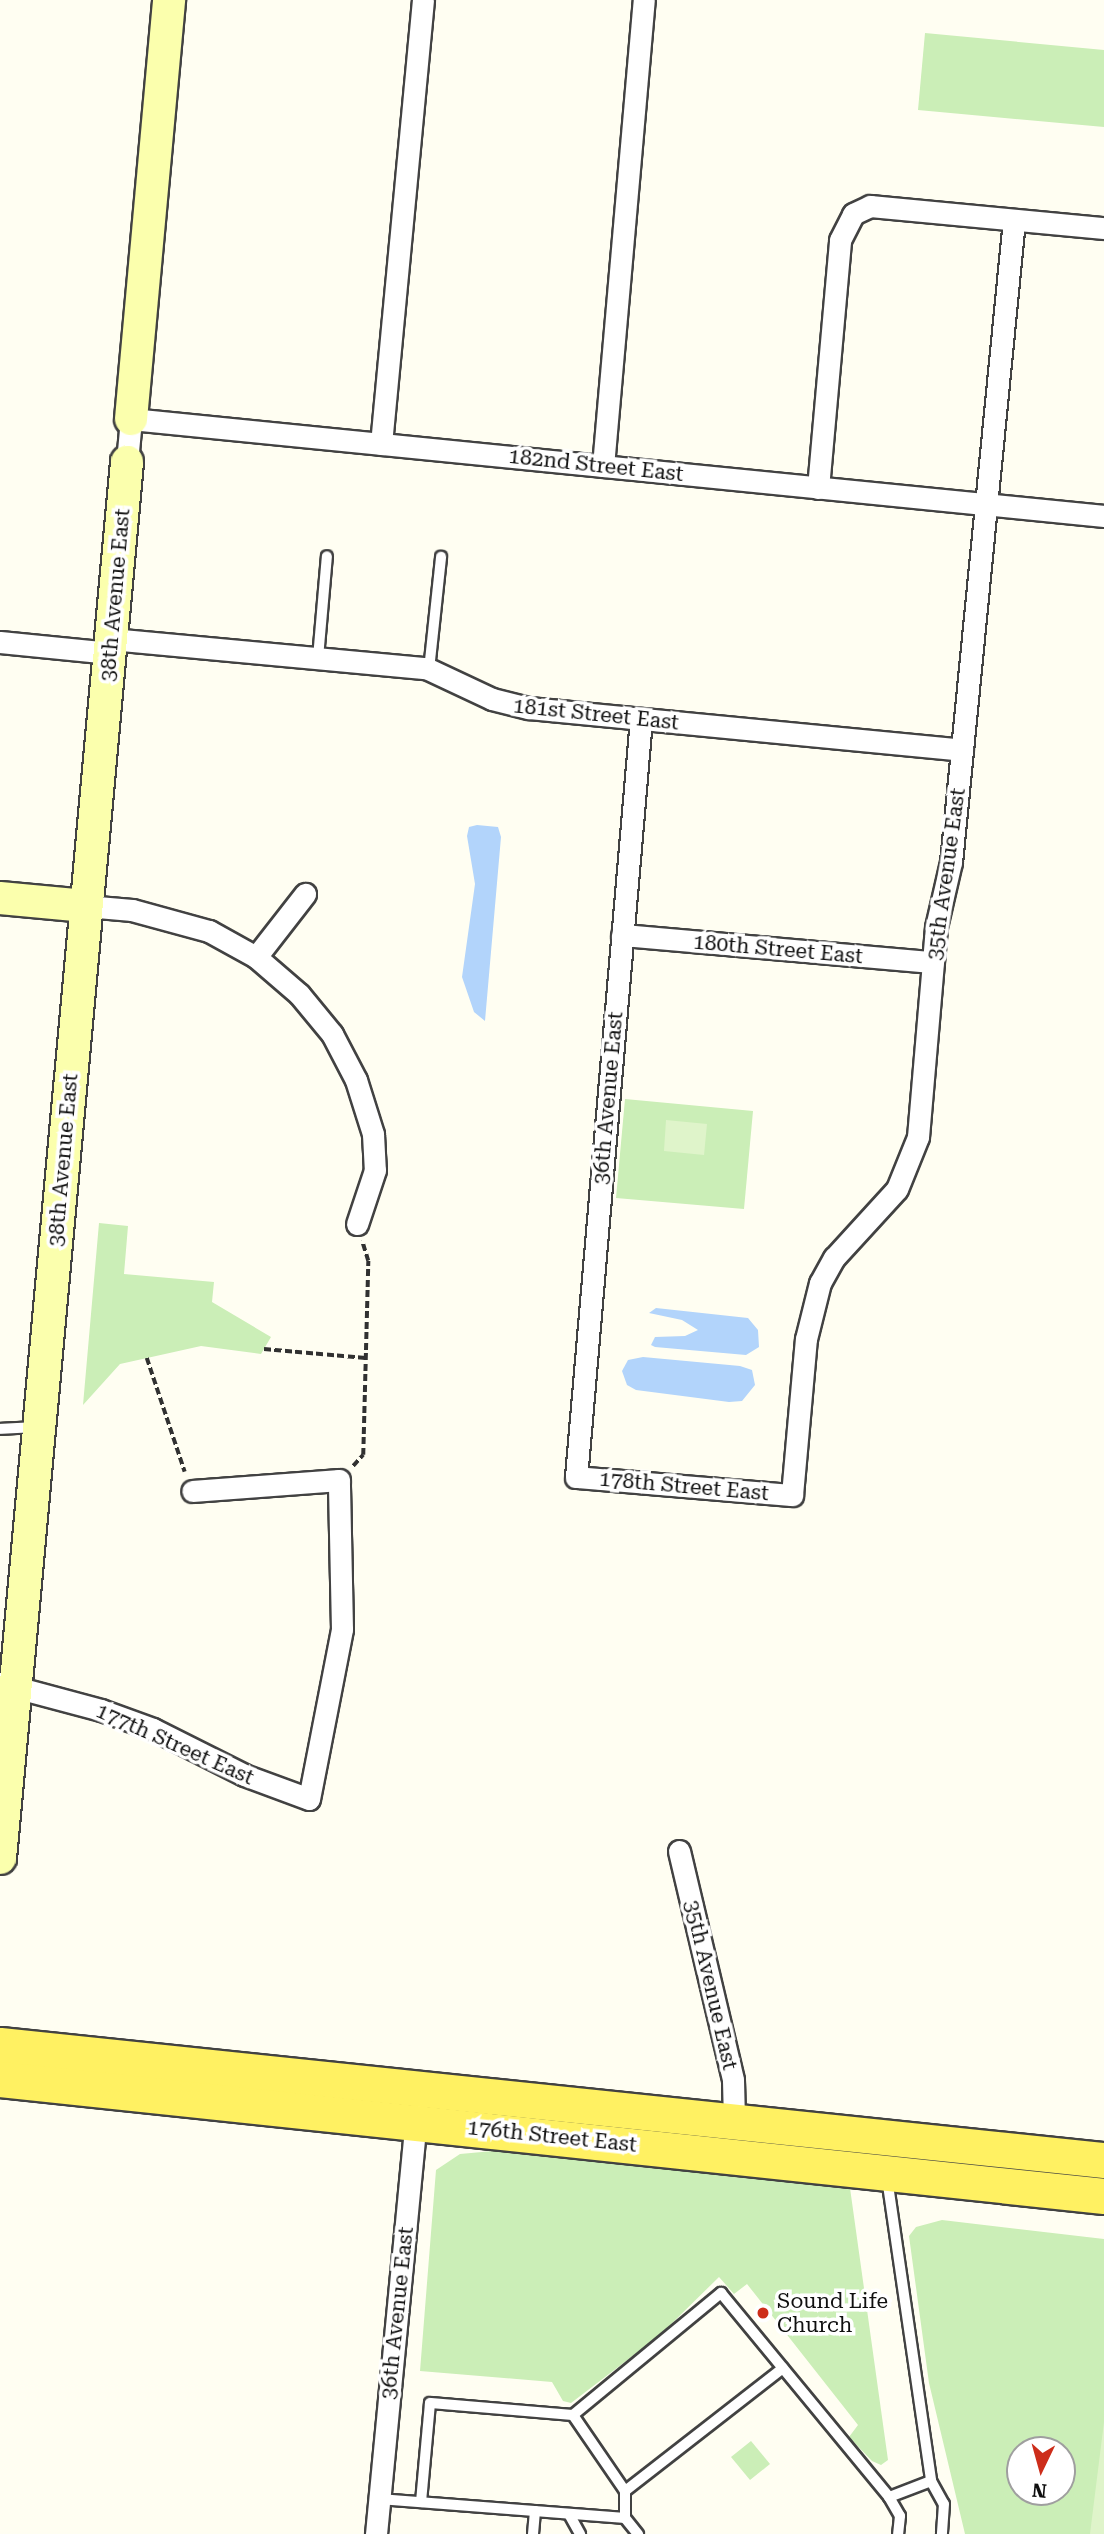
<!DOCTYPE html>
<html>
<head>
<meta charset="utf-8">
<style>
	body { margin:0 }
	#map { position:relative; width:1104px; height:2534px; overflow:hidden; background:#fffef2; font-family:"Roboto Serif",serif }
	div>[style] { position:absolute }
	.green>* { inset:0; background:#cbeeb7 }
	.pitch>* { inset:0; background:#dff4ca }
	.water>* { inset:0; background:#b2d4fb }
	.path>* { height:3.5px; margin-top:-1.75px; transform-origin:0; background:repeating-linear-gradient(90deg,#313131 0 7px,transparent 0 10.5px) }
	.roads { filter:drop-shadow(2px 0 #424242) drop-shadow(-2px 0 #424242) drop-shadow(0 2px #424242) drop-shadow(0 -2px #424242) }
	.lane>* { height:10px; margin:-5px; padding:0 5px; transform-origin:5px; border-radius:5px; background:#fff }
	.street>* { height:21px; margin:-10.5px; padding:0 10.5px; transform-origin:10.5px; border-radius:10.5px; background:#fff }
	.secondary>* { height:32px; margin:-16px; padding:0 16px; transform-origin:16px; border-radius:16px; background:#fbffad }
	.primary>* { height:35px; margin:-17.5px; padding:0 17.5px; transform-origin:17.5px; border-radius:17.5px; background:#fff162 }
	.dots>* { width:19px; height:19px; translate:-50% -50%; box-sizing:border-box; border:4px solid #fff; border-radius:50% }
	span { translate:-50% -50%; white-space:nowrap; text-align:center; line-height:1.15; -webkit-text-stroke:7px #fff; paint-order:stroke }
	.street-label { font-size:21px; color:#0f0f0f }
	.poi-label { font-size:21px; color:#0f0f0f }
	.left { translate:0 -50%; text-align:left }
	.north { position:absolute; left:1006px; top:2436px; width:70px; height:70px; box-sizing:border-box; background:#fff; border:2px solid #9f9f9f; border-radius:50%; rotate:185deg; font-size:19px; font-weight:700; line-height:28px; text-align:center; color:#0f0f0f }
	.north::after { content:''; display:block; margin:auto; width:24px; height:32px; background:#cd2d1a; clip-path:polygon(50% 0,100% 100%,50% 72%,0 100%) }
</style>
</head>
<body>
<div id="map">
	<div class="green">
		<i style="clip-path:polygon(925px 33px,1104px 50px,1104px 127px,918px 110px)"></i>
		<i style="clip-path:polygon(625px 1099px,753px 1111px,744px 1209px,616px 1198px)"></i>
		<i style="clip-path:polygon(99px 1223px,128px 1226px,124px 1274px,214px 1282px,212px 1302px,271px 1337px,261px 1354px,201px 1346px,120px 1364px,83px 1405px)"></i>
		<i style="clip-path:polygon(504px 2150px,850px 2188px,888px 2460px,881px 2465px,872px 2461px,849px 2437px,858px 2425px,747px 2284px,734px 2294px,719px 2277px,660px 2335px,571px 2403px,563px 2401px,552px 2382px,420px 2371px,436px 2170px,460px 2154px)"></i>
		<i style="clip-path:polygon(evenodd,942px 2220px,1104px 2239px,1104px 2534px,965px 2534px,929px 2383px,909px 2236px,916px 2227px,942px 2220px,1020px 2450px,1062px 2450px,1062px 2492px,1020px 2492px,1020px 2450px)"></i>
		<i style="clip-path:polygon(751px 2441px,770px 2464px,750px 2480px,731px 2457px)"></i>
	</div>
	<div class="pitch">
		<i style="clip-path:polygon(666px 1120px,707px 1124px,704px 1155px,664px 1151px)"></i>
		<i style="clip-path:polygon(1104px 2422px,1104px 2534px,1090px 2534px)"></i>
	</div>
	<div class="water">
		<i style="clip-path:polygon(477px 825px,498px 827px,501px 837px,485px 1021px,474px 1012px,462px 977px,475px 884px,467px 836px,469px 827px)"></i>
		<i style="clip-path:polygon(656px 1308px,748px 1318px,758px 1330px,759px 1347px,746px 1355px,655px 1347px,651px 1345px,655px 1337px,685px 1336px,698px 1330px,682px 1320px,649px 1313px)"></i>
		<i style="clip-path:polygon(643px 1357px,740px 1366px,752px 1370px,755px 1385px,742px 1401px,729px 1402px,636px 1390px,627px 1385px,622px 1371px,628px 1360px)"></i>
	</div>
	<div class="path">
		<i style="left:264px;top:1349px;width:102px;rotate:5deg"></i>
		<i style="left:147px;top:1358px;width:120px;rotate:71.6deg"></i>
		<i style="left:353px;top:1466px;width:15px;rotate:-48deg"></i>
		<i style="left:363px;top:1455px;width:194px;rotate:-88.5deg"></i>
		<i style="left:368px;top:1261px;width:21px;rotate:-107deg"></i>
	</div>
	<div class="roads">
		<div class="lane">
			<i style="left:318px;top:658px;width:102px;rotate:-85deg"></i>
			<i style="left:429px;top:670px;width:114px;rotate:-83.9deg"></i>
			<i style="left:0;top:1429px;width:36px;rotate:-3deg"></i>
			<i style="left:887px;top:2178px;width:306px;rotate:81.7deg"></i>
			<i style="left:931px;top:2481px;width:45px;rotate:159.1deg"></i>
			<i style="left:931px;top:2481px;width:26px;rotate:61deg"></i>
			<i style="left:944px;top:2504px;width:30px;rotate:94deg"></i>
			<i style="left:625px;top:2491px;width:200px;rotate:-37.9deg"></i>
			<i style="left:379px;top:2499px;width:247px;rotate:4.4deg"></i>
			<i style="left:625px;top:2518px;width:27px;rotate:-90deg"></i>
			<i style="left:625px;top:2491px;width:92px;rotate:-124.4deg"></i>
			<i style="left:421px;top:2502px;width:99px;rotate:-84.8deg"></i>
			<i style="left:430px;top:2403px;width:144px;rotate:4.8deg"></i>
			<i style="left:573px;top:2415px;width:192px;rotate:-39.5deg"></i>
			<i style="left:721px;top:2293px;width:264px;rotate:50.5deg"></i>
			<i style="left:889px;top:2497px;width:22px;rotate:60deg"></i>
			<i style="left:900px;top:2516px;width:18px;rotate:96deg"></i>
			<i style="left:569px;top:2514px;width:23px;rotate:61deg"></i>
			<i style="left:625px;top:2518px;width:21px;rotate:51deg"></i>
			<i style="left:533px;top:2534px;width:23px;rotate:-85deg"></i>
		</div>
		<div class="street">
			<i style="left:381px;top:444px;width:446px;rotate:-84.6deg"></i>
			<i style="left:127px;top:462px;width:43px;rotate:-84.7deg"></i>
			<i style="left:131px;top:419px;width:978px;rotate:5.69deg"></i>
			<i style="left:603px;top:466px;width:468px;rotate:-85deg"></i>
			<i style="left:818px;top:488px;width:249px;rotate:-84.9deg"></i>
			<i style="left:840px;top:240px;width:29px;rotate:-63deg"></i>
			<i style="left:853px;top:214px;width:19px;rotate:-25deg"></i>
			<i style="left:870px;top:206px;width:235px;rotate:5.4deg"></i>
			<i style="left:111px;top:639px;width:316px;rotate:5.3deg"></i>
			<i style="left:426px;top:668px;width:73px;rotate:25.2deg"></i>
			<i style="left:492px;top:699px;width:38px;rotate:14deg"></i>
			<i style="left:529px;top:708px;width:435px;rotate:5.5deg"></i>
			<i style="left:0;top:642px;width:111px;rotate:5.7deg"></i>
			<i style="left:641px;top:719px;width:761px;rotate:94.9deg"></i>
			<i style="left:576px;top:1477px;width:217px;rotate:4.8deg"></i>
			<i style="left:792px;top:1495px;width:157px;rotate:-84.9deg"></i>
			<i style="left:806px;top:1339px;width:58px;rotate:-76deg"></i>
			<i style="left:820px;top:1283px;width:29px;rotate:-61deg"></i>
			<i style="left:834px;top:1258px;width:93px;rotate:-47.6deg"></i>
			<i style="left:897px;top:1189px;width:56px;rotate:-68deg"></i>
			<i style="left:918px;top:1137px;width:211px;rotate:-85.1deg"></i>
			<i style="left:936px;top:927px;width:67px;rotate:-77deg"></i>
			<i style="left:951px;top:862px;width:645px;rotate:-84.4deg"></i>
			<i style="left:86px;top:906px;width:46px;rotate:5deg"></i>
			<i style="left:132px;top:910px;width:80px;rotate:15.3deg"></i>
			<i style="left:209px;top:931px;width:54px;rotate:29deg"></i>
			<i style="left:256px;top:957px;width:57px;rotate:40.7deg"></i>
			<i style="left:299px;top:994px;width:52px;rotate:50.5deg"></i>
			<i style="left:332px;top:1034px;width:52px;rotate:62.4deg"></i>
			<i style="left:356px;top:1080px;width:57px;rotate:72.5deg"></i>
			<i style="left:373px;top:1134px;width:36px;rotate:87deg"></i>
			<i style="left:375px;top:1170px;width:57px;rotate:108.4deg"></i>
			<i style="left:622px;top:935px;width:312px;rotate:5deg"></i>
			<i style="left:256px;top:957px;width:80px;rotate:-52.1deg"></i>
			<i style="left:0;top:1683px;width:105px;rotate:15deg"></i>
			<i style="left:101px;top:1710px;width:55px;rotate:20.1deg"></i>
			<i style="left:153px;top:1729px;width:102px;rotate:26.8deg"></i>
			<i style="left:244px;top:1775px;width:69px;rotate:20.3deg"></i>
			<i style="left:309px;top:1799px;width:173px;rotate:-79deg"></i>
			<i style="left:342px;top:1629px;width:149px;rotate:-91.2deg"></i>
			<i style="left:339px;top:1480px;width:147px;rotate:175.7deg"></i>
			<i style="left:679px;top:1851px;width:235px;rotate:76.7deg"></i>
			<i style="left:733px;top:2080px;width:40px;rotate:88.6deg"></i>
			<i style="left:376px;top:2534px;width:421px;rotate:-84.5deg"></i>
		</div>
		<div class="secondary">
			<i style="left:131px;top:419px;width:421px;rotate:-84.8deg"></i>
			<i style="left:0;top:898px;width:86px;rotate:5.3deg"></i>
			<i style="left:0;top:1858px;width:1402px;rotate:-84.8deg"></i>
		</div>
		<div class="primary">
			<i style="left:0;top:2045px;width:1110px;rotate:5.95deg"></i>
			<i style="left:0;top:2079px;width:1110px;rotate:6.05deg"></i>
		</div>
	</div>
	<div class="dots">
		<i style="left:763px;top:2313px;background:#cd2d1a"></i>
	</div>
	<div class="street-label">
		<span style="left:596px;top:465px;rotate:6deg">182nd Street East</span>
		<span style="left:115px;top:595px;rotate:-85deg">38th Avenue East</span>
		<span style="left:596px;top:714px;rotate:6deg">181st Street East</span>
		<span style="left:946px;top:874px;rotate:-82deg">35th Avenue East</span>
		<span style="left:778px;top:949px;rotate:5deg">180th Street East</span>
		<span style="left:608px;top:1098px;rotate:-85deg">36th Avenue East</span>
		<span style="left:63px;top:1160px;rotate:-85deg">38th Avenue East</span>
		<span style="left:684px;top:1486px;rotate:5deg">178th Street East</span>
		<span style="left:175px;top:1744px;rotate:24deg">177th Street East</span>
		<span style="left:711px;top:1985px;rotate:77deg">35th Avenue East</span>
		<span style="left:552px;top:2136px;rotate:6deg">176th Street East</span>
		<span style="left:397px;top:2313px;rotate:-84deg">36th Avenue East</span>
	</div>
	<div class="poi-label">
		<span class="left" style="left:777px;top:2313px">Sound Life<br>Church</span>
	</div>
	<div class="north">N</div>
</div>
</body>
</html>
